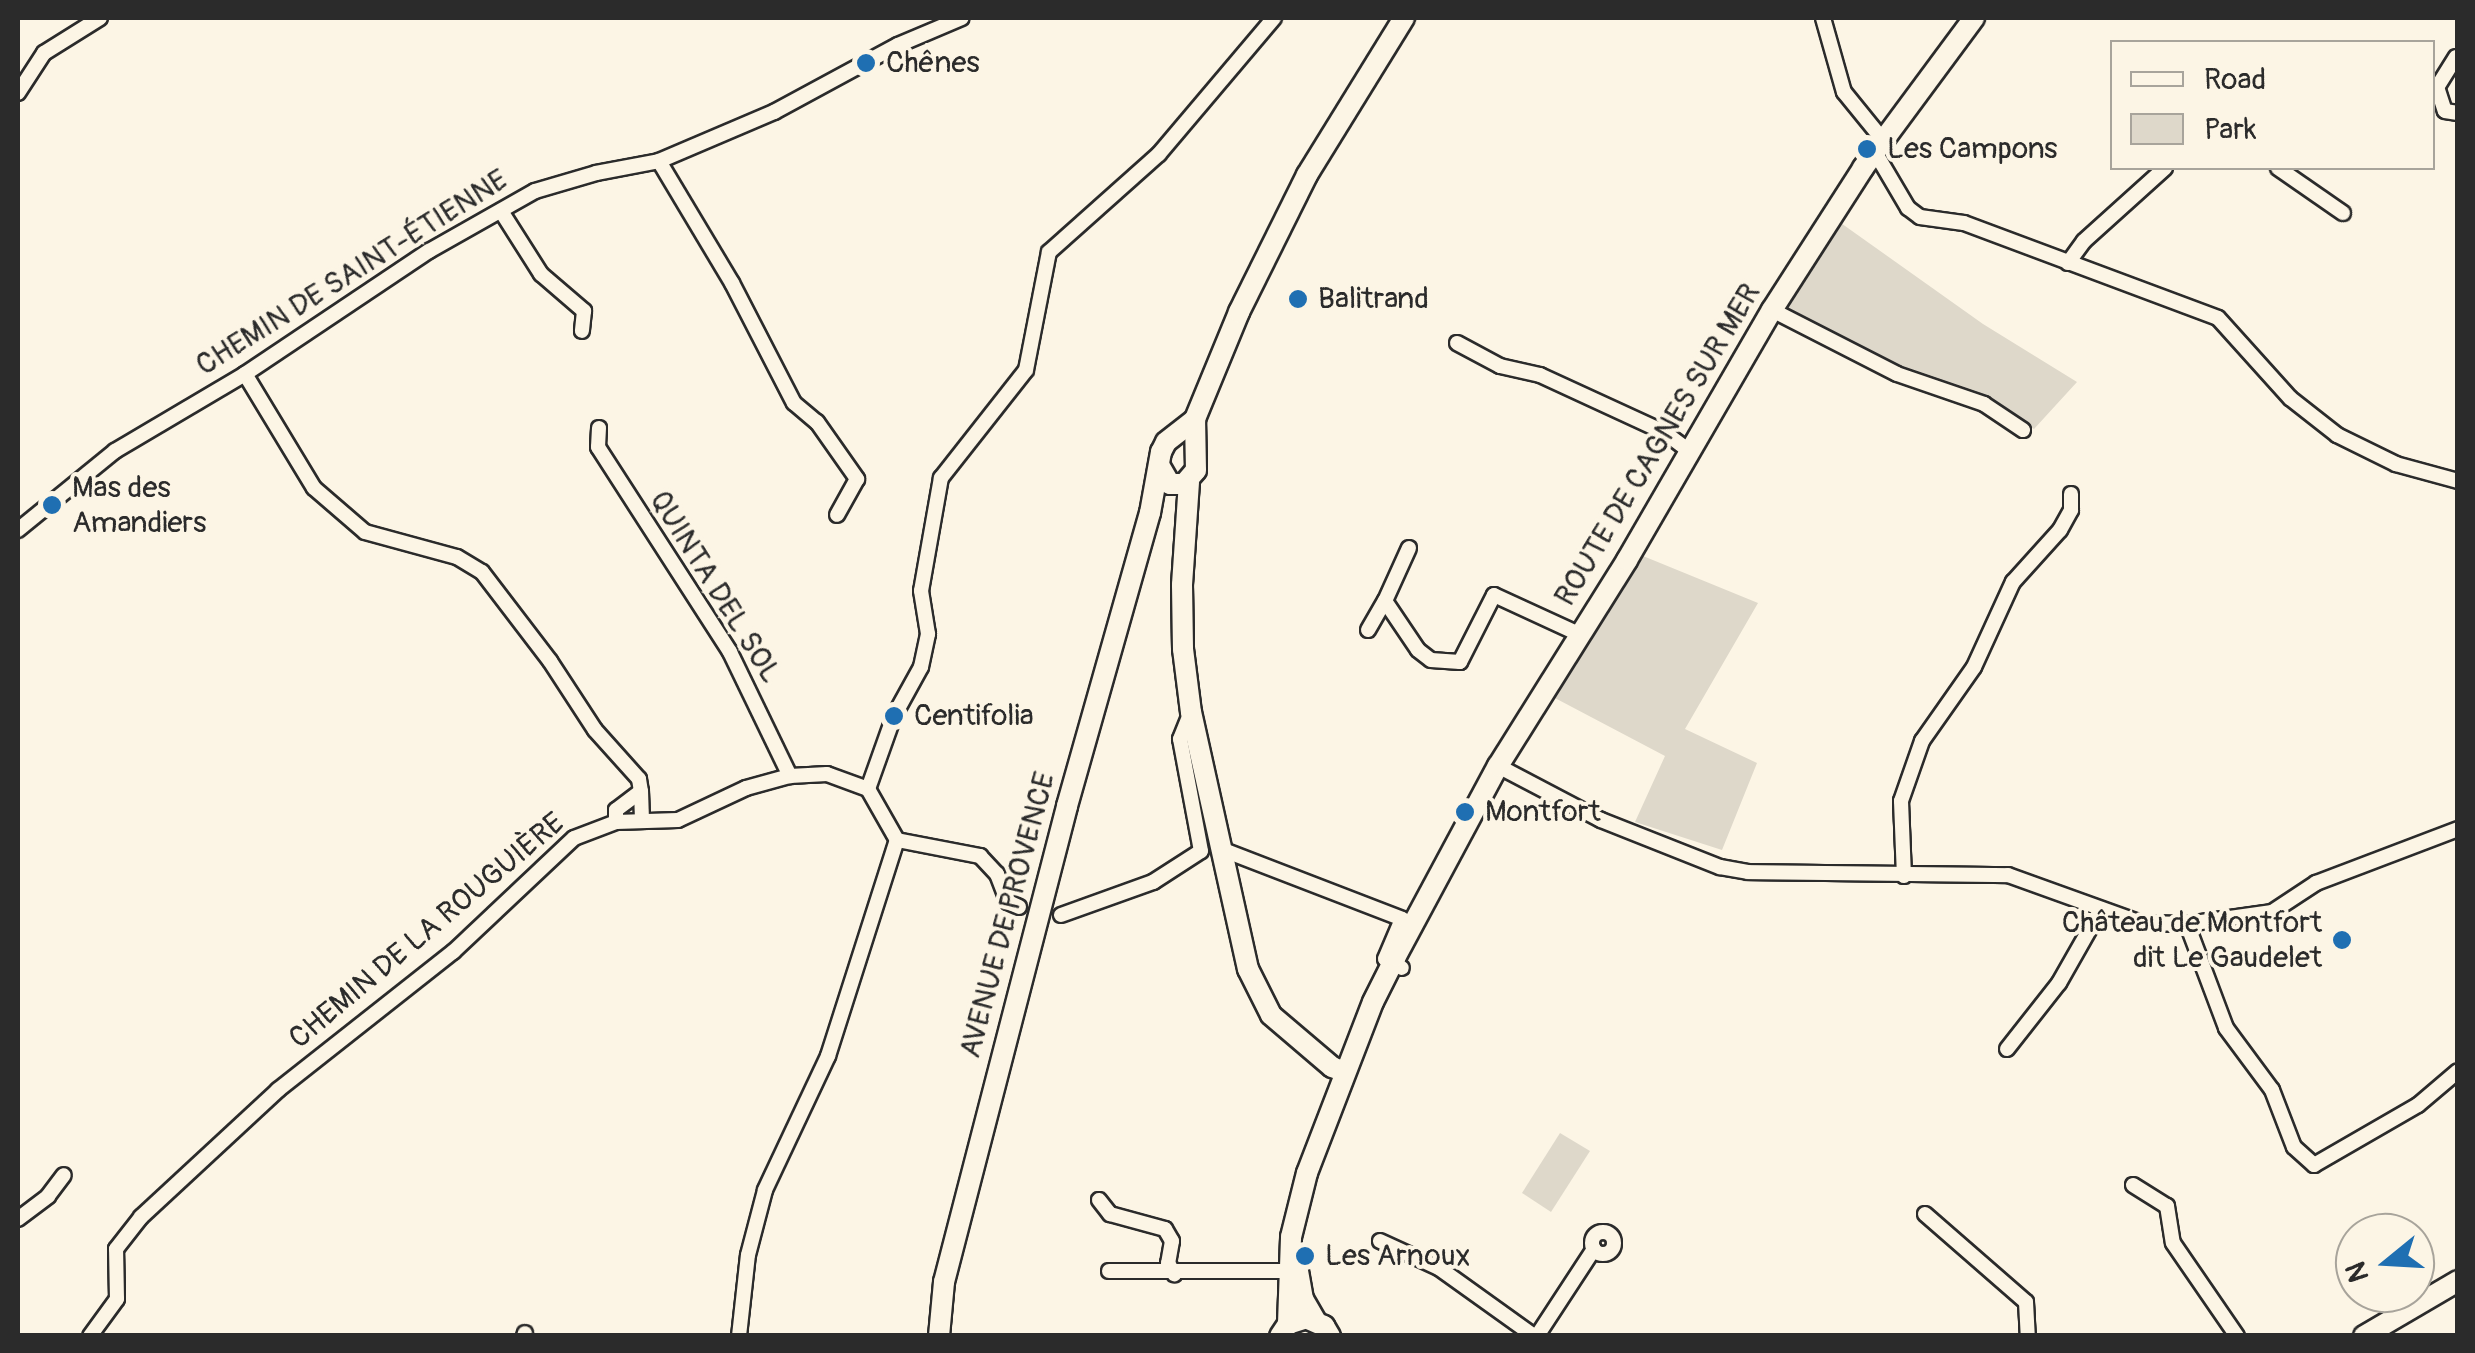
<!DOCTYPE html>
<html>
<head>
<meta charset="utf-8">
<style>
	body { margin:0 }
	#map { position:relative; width:2475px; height:1353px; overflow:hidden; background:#fcf5e5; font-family:Pangolin,sans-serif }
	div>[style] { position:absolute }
	.green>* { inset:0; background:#ded8ca }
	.roads { filter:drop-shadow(2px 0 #2b2b2b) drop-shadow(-2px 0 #2b2b2b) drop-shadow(0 2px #2b2b2b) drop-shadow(0 -2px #2b2b2b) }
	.street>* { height:14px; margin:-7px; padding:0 7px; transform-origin:7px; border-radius:7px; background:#fcf5e5 }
	.street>.ring { margin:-7px; padding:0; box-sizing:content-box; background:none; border:14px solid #fcf5e5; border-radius:50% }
	.secondary>* { height:20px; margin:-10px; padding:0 10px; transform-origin:10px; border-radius:10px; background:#fcf5e5 }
	.dots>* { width:28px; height:28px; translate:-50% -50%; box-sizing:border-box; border:5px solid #fcf5e5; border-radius:50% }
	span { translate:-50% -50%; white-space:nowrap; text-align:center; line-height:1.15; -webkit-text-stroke:8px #fcf5e5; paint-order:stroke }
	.poi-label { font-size:30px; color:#2b2b2b }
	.left { translate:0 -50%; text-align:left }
	.right { translate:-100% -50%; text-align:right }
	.street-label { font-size:30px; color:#2b2b2b }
	.frame { position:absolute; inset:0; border:20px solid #2b2b2b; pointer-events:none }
	.legend { position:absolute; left:2110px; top:40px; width:325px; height:130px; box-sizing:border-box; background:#fcf5e5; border:2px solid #a8a49b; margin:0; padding:12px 18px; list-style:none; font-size:30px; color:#2b2b2b }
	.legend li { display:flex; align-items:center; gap:20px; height:50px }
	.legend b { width:50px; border:2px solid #a8a49b }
	.north { position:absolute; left:2335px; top:1213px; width:100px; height:100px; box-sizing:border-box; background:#fcf5e5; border:2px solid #a8a49b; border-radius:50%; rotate:252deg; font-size:28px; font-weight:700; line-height:40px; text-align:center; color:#2b2b2b }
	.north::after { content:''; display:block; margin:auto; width:35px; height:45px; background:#1f6fb2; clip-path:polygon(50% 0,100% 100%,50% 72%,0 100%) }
</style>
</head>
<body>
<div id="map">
	<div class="green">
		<i style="clip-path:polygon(1838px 221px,1983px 324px,2077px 382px,2034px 429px,1986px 399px,1853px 349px,1800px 318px,1788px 309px,1790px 298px)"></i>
		<i style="clip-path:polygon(1643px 556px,1758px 603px,1685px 729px,1757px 763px,1722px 850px,1635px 822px,1665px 756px,1553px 697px)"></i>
		<i style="clip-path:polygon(1560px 1133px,1590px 1151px,1551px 1212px,1522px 1193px)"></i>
	</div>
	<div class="roads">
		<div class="street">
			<i style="left:1823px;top:18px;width:77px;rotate:74.2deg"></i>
			<i style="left:1844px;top:92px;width:62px;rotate:50.9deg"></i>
			<i style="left:2456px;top:57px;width:36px;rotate:122deg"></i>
			<i style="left:2437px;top:87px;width:25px;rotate:72deg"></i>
			<i style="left:2445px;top:111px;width:13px;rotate:9deg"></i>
			<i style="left:18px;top:93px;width:48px;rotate:-57deg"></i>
			<i style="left:44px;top:53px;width:66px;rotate:-32deg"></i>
			<i style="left:1875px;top:152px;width:65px;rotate:59.5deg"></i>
			<i style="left:1908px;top:208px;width:15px;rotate:37deg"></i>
			<i style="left:1920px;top:217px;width:44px;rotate:7.8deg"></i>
			<i style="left:1964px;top:223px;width:271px;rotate:20.5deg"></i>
			<i style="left:2218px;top:318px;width:108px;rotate:48deg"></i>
			<i style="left:2290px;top:398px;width:60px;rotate:38.2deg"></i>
			<i style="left:2337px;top:435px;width:66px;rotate:26.2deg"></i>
			<i style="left:2396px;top:464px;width:64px;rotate:15.3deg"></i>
			<i style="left:659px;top:161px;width:142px;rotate:59.1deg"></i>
			<i style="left:732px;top:283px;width:135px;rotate:62.7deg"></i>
			<i style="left:794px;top:403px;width:30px;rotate:40deg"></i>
			<i style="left:817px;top:422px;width:70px;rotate:54.9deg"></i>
			<i style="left:857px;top:479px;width:41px;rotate:119.1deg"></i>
			<i style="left:2278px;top:168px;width:79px;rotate:34.7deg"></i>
			<i style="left:501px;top:211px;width:75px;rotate:57.6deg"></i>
			<i style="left:541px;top:274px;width:57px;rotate:40.7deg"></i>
			<i style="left:584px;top:311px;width:20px;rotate:96deg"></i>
			<i style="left:2068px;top:263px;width:27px;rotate:-54deg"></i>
			<i style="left:2084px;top:241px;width:109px;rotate:-42deg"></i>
			<i style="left:1772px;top:310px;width:140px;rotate:27.1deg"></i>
			<i style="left:1897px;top:374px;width:92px;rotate:19deg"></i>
			<i style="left:1984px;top:404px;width:47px;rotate:33.7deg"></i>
			<i style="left:1457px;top:343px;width:49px;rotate:28.1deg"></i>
			<i style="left:1500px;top:366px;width:41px;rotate:12.7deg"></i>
			<i style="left:1540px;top:375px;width:136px;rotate:24.7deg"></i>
			<i style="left:1664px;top:432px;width:31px;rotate:37deg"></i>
			<i style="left:245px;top:374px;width:133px;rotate:58.8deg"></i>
			<i style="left:314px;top:488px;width:67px;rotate:40.8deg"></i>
			<i style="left:365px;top:532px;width:95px;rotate:15.2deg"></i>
			<i style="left:457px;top:557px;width:29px;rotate:31deg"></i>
			<i style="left:482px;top:572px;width:112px;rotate:52.6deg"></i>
			<i style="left:550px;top:661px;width:82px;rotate:56.9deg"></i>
			<i style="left:595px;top:730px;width:66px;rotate:48.1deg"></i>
			<i style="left:639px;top:779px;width:12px;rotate:81deg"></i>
			<i style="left:599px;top:428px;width:19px;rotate:93deg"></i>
			<i style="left:598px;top:447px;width:244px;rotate:57.2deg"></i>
			<i style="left:730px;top:652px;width:138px;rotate:64.2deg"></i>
			<i style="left:18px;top:530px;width:125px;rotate:-39.2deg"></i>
			<i style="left:115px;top:451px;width:151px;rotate:-30.6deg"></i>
			<i style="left:245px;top:374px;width:221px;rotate:-33.8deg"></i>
			<i style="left:429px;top:251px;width:122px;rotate:-29.5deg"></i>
			<i style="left:535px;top:191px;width:64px;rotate:-16.4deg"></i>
			<i style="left:596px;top:173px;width:64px;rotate:-10.8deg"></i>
			<i style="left:659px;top:161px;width:125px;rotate:-23.1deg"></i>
			<i style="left:774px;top:112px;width:141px;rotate:-28.4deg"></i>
			<i style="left:898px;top:45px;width:69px;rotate:-22.9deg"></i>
			<i style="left:1409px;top:548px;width:58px;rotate:114.4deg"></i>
			<i style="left:1385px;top:601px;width:59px;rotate:56deg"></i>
			<i style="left:1418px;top:650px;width:16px;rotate:38deg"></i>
			<i style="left:1431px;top:660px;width:29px;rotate:4deg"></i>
			<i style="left:1460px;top:662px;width:75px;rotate:-63.1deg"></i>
			<i style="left:1494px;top:595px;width:96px;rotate:24.7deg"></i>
			<i style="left:1368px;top:630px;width:34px;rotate:-60deg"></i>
			<i style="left:1498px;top:766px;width:116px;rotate:27.7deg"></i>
			<i style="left:1601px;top:820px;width:128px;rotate:21.6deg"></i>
			<i style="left:1720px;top:867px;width:28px;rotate:10deg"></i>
			<i style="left:1748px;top:872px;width:260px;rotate:0.7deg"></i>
			<i style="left:2008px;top:875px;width:141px;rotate:19.8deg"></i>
			<i style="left:2141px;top:923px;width:46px;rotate:1.2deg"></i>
			<i style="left:2187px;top:924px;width:86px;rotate:-8deg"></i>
			<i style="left:2272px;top:912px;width:53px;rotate:-33.4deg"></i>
			<i style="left:2316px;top:883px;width:152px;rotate:-20.8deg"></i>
			<i style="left:616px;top:822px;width:12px;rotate:-90deg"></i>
			<i style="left:616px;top:810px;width:31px;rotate:-37deg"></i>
			<i style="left:641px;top:791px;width:27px;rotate:88deg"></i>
			<i style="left:897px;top:840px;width:85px;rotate:10.9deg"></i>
			<i style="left:980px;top:856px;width:25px;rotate:47deg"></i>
			<i style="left:997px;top:874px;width:30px;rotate:69deg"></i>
			<i style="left:1008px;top:902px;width:12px;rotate:24deg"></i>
			<i style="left:1221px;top:849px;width:194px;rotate:21.1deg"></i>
			<i style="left:1402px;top:919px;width:43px;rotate:113deg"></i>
			<i style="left:1385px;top:959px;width:19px;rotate:28deg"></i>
			<i style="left:1904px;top:876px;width:75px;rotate:-92.3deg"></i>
			<i style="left:1901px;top:801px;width:64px;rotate:-70.7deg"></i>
			<i style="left:1922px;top:741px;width:90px;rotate:-54.9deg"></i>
			<i style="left:1974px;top:667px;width:94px;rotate:-65.4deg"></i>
			<i style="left:2013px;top:582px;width:70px;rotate:-47.9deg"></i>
			<i style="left:2060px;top:530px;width:23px;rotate:-61deg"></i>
			<i style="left:2071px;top:510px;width:16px;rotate:-90deg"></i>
			<i style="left:1061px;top:915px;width:98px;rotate:-19.7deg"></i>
			<i style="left:1153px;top:882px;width:57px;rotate:-32.9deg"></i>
			<i style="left:1201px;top:851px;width:114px;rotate:-100.6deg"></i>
			<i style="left:1180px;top:739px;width:29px;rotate:-68deg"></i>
			<i style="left:2187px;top:924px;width:111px;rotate:69.4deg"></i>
			<i style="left:2226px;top:1028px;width:77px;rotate:53.4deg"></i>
			<i style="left:2272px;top:1090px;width:61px;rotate:68.9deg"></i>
			<i style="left:2294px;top:1147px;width:27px;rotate:42deg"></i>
			<i style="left:2314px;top:1165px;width:120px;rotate:-30deg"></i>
			<i style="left:2418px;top:1105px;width:52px;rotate:-40.4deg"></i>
			<i style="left:2007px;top:1049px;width:84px;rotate:-51.8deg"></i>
			<i style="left:2059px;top:983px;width:85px;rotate:-60.4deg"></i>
			<i style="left:2133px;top:1185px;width:40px;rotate:32deg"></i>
			<i style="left:2167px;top:1206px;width:37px;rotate:81deg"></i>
			<i style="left:2173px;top:1243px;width:113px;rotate:55.5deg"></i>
			<i style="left:1099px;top:1200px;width:18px;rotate:52deg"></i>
			<i style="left:1110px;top:1214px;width:57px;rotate:15.3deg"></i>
			<i style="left:1165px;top:1229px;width:14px;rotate:60deg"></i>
			<i style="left:1172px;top:1241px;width:22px;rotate:100deg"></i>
			<i style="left:1168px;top:1263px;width:13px;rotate:61deg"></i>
			<i style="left:1925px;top:1214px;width:134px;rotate:41.1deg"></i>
			<i style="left:2026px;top:1302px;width:34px;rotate:87deg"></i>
			<i style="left:18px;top:1219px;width:38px;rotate:-37deg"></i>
			<i style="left:48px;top:1196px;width:26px;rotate:-53deg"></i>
			<i class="ring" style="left:1592px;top:1232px;width:8px;height:8px"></i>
			<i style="left:1380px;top:1241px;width:65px;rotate:24.6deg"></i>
			<i style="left:1439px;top:1268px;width:117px;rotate:35.6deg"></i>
			<i style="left:1109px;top:1271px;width:179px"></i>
			<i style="left:90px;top:1336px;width:46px;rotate:-53.9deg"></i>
			<i style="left:117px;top:1299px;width:50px;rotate:-91.1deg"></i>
			<i style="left:116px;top:1249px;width:41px;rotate:-52deg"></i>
			<i style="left:141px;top:1217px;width:187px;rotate:-42.8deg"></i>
			<i style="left:278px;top:1090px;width:223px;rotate:-38.3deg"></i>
			<i style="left:453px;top:952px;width:166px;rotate:-43.3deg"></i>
			<i style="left:574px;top:838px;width:45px;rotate:-20.9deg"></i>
			<i style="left:616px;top:822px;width:62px;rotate:-1.8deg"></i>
			<i style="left:678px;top:820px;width:75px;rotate:-25.2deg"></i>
			<i style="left:746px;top:788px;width:46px;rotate:-15.3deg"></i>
			<i style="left:790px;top:776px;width:37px;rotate:-3deg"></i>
			<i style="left:827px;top:774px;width:44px;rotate:20.1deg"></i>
			<i style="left:524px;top:1336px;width:3px;rotate:-72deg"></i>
			<i style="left:739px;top:1336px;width:81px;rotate:-83.7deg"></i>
			<i style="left:748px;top:1255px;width:67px;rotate:-75.3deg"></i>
			<i style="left:765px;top:1190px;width:148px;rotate:-64.8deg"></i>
			<i style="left:828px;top:1056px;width:227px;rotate:-72.3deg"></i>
			<i style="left:897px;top:840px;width:59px;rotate:-119.6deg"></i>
			<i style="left:868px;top:789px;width:77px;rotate:-70.4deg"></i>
			<i style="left:894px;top:716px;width:56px;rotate:-61.1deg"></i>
			<i style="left:921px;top:667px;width:34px;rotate:-78deg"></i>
			<i style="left:928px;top:634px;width:44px;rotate:-99.2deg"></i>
			<i style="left:921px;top:591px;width:115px;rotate:-80deg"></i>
			<i style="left:941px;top:478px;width:137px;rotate:-51.8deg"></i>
			<i style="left:1026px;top:370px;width:120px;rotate:-79deg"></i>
			<i style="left:1049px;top:252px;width:147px;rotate:-41.7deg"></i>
			<i style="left:1159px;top:154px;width:178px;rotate:-49.8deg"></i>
			<i style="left:1537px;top:1336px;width:104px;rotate:-56.8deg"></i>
		</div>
		<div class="secondary">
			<i style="left:1159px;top:465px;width:22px;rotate:60deg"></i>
			<i style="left:1170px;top:484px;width:14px"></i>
			<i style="left:1184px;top:484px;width:18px;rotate:-49deg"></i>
			<i style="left:1196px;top:470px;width:51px;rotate:-91.1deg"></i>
			<i style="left:1195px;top:419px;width:116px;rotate:-67.6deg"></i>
			<i style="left:1239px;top:312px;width:153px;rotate:-63.6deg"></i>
			<i style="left:1307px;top:175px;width:185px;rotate:-58.3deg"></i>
			<i style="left:1189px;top:482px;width:103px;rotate:93.9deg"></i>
			<i style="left:1182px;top:585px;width:64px;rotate:89.1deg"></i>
			<i style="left:1183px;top:649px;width:64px;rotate:82.8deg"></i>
			<i style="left:1191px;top:712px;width:263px;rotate:77.5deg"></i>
			<i style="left:1248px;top:969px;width:51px;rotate:63.4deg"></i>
			<i style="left:1271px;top:1015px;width:80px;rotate:40.4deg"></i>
			<i style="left:1332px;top:1067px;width:14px;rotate:21deg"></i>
			<i style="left:1298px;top:1271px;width:28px;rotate:80deg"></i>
			<i style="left:1303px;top:1299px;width:24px;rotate:60deg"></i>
			<i style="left:1288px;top:1324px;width:87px;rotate:-88deg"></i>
			<i style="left:1291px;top:1237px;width:66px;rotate:-76deg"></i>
			<i style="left:1307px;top:1173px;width:183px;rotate:-68.9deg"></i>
			<i style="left:1373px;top:1002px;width:51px;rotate:-63.4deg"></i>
			<i style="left:1396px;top:956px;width:216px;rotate:-61.8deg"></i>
			<i style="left:1498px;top:766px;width:243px;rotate:-57.9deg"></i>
			<i style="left:1627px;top:560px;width:289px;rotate:-59.9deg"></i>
			<i style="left:1772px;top:310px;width:169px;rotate:-57.3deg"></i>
			<i style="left:1863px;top:168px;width:187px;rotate:-53.5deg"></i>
			<i style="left:939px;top:1336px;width:54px;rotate:-84.7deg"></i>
			<i style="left:944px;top:1282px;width:492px;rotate:-75.5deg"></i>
			<i style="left:1067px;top:806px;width:305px;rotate:-74.2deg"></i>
			<i style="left:1150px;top:513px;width:62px;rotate:-79.8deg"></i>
			<i style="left:1161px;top:452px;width:11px;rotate:-63deg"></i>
			<i style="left:1166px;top:442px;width:37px;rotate:-38deg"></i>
			<i style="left:1280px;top:1336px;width:14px;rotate:-56deg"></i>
			<i style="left:1288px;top:1324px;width:19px;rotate:-18deg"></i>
			<i style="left:1306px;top:1318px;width:20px;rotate:24deg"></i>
			<i style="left:1324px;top:1326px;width:12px;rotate:59deg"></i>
			<i style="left:2364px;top:1336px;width:109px;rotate:-30.3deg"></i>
		</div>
	</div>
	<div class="dots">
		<i style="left:866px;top:63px;background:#1f6fb2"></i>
		<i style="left:1867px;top:149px;background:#1f6fb2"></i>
		<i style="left:1298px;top:299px;background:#1f6fb2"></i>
		<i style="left:52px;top:505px;background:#1f6fb2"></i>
		<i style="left:894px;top:716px;background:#1f6fb2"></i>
		<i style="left:1465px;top:812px;background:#1f6fb2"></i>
		<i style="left:2342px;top:940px;background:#1f6fb2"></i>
		<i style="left:1305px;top:1256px;background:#1f6fb2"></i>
	</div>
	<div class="poi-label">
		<span class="left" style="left:886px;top:63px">Chênes</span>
		<span class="left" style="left:1887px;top:149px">Les Campons</span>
		<span class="left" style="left:1318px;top:299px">Balitrand</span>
		<span class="left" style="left:72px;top:505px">Mas des<br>Amandiers</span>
		<span class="left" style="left:914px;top:716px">Centifolia</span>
		<span class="left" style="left:1485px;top:812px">Montfort</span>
		<span class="right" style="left:2322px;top:940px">Château de Montfort<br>dit Le Gaudelet</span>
		<span class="left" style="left:1325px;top:1256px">Les Arnoux</span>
	</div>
	<div class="street-label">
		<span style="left:352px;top:273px;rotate:-32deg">CHEMIN DE SAINT-ÉTIENNE</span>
		<span style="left:1658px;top:445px;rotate:-59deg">ROUTE DE CAGNES SUR MER</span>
		<span style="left:715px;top:587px;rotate:58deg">QUINTA DEL SOL</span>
		<span style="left:1008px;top:915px;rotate:-75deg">AVENUE DE PROVENCE</span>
		<span style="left:427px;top:931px;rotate:-40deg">CHEMIN DE LA ROUGUIÈRE</span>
	</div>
	<div class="frame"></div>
	<ul class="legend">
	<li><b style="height:12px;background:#fcf5e5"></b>Road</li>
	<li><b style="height:28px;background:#ded8ca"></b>Park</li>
	</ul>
	<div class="north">N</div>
</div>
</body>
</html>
